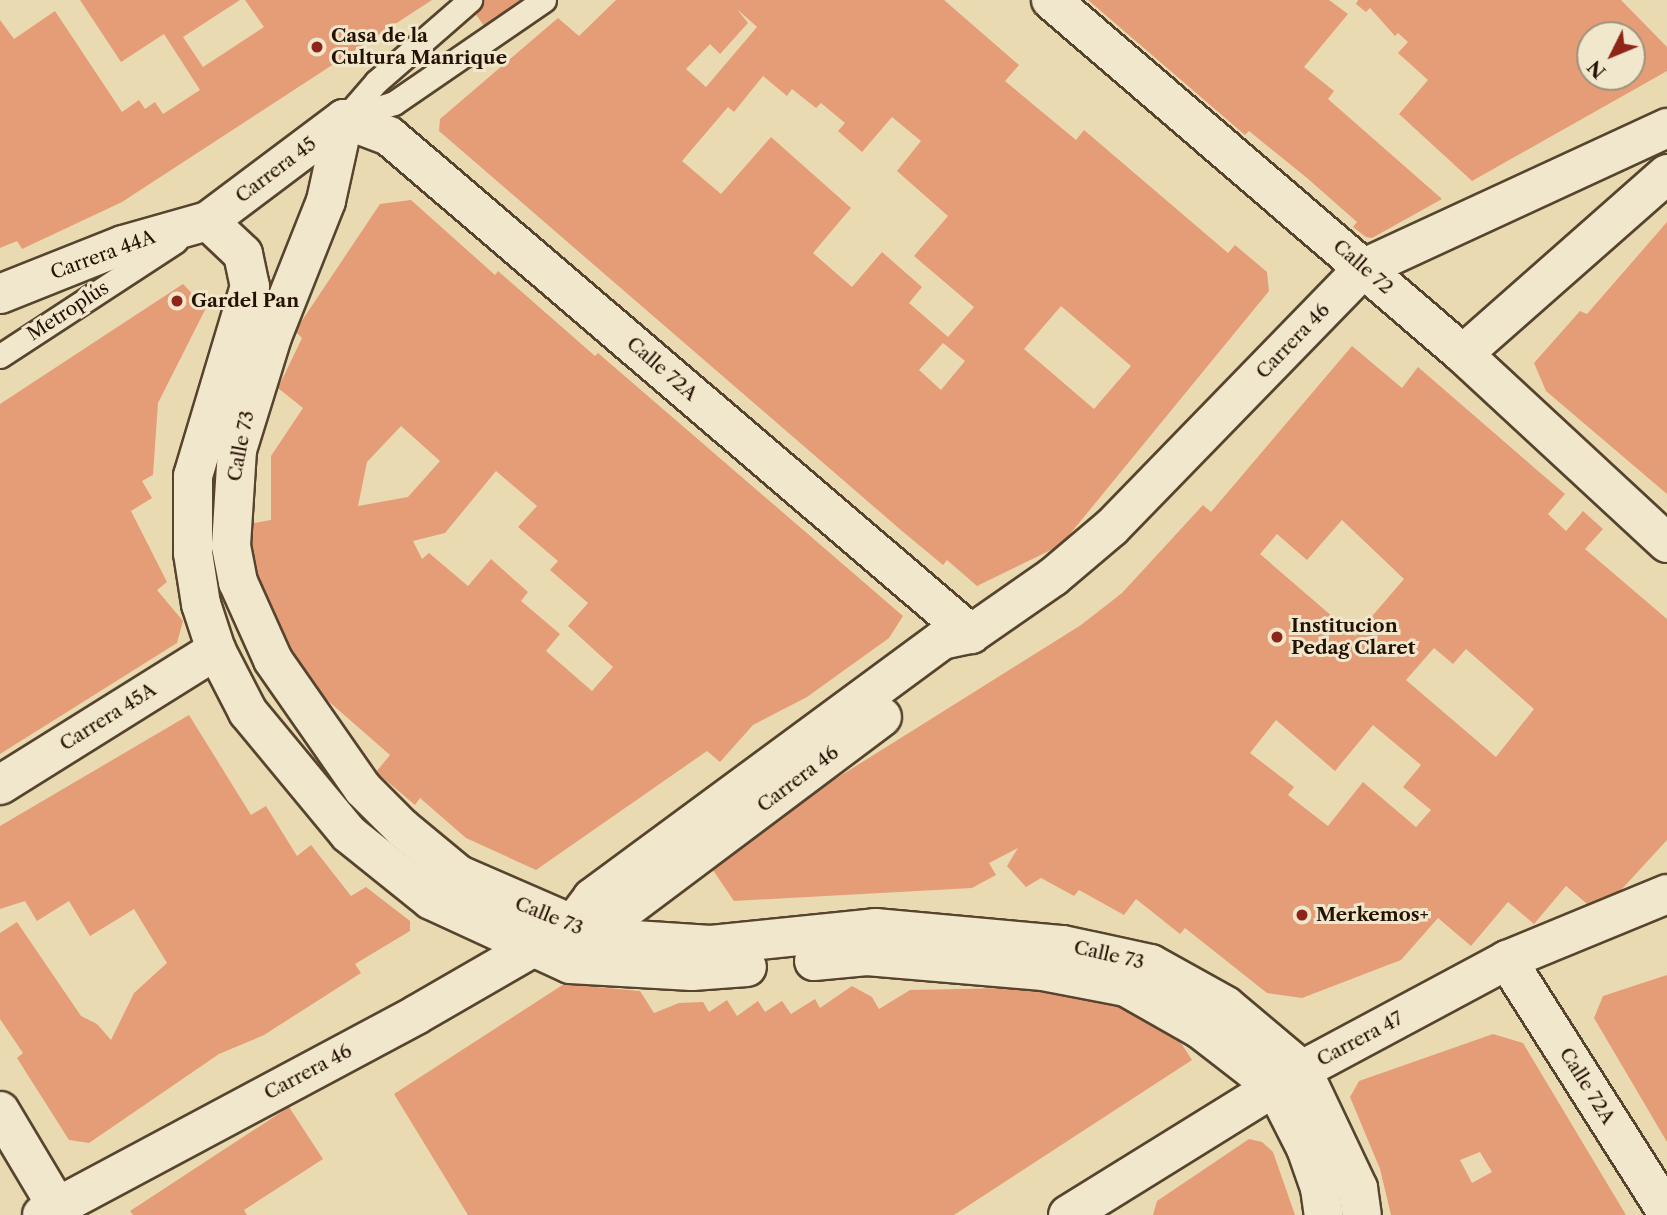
<!DOCTYPE html>
<html>
<head>
<meta charset="utf-8">
<style>
	body { margin:0 }
	#map { position:relative; width:1667px; height:1215px; overflow:hidden; background:#eadab1; font-family:"Libre Caslon Text",serif }
	div>[style] { position:absolute }
	.building>* { inset:0; background:#e59d78 }
	.roads { filter:drop-shadow(2px 0 #56442e) drop-shadow(-2px 0 #56442e) drop-shadow(0 2px #56442e) drop-shadow(0 -2px #56442e) }
	.service>* { height:23px; margin:-11.5px; padding:0 11.5px; transform-origin:11.5px; border-radius:11.5px; background:#f1e7cc }
	.minor>* { height:38px; margin:-19px; padding:0 19px; transform-origin:19px; border-radius:19px; background:#f1e7cc }
	.tertiary>* { height:38px; margin:-19px; padding:0 19px; transform-origin:19px; border-radius:19px; background:#f1e7cc }
	.dots>* { width:19px; height:19px; translate:-50% -50%; box-sizing:border-box; border:4px solid #f1e7cc; border-radius:50% }
	span { translate:-50% -50%; white-space:nowrap; text-align:center; line-height:1.15; -webkit-text-stroke:6px #f1e7cc; paint-order:stroke }
	.poi-label { font-size:19px; color:#251203; font-weight:700 }
	.left { translate:0 -50%; text-align:left }
	.street-label { font-size:19px; color:#251203 }
	.north { position:absolute; left:1576px; top:21px; width:70px; height:70px; box-sizing:border-box; background:#f1e7cc; border:2px solid #9f927c; border-radius:50%; rotate:227deg; font-size:19px; font-weight:700; line-height:28px; text-align:center; color:#251203 }
	.north::after { content:''; display:block; margin:auto; width:24px; height:32px; background:#8f2418; clip-path:polygon(50% 0,100% 100%,50% 72%,0 100%) }
</style>
</head>
<body>
<div id="map">
	<div class="building">
		<i style="clip-path:polygon(80px 0,240px 0,183px 37px,203px 67px,264px 27px,245px 0,432px 0,122px 202px,22px 249px,17px 241px,0 248px,0 20px,14px 39px,55px 11px,122px 112px,139px 100px,145px 109px,155px 102px,163px 114px,200px 90px,164px 34px,121px 62px)"></i>
		<i style="clip-path:polygon(484px 0,528px 0,487px 30px,472px 9px)"></i>
		<i style="clip-path:polygon(evenodd,616px 0,944px 0,1019px 65px,1005px 81px,1076px 140px,1084px 130px,1228px 253px,1235px 245px,1267px 272px,1269px 291px,1061px 545px,977px 586px,947px 560px,943px 565px,902px 531px,439px 131px,440px 119px,558px 18px,579px 36px,616px 0,737px 9px,757px 27px,706px 87px,686px 69px,710px 44px,720px 54px,748px 23px,737px 9px,616px 0,763px 76px,787px 96px,792px 89px,816px 108px,821px 103px,845px 123px,838px 131px,862px 152px,892px 117px,921px 141px,897px 171px,948px 216px,914px 256px,974px 307px,948px 337px,909px 303px,922px 287px,882px 252px,852px 287px,813px 253px,851px 208px,771px 137px,721px 194px,682px 161px,728px 107px,734px 112px,763px 76px,616px 0,1061px 306px,1131px 366px,1094px 409px,1024px 349px,1061px 306px,616px 0,943px 343px,965px 361px,941px 390px,919px 370px,943px 343px)"></i>
		<i style="clip-path:polygon(1088px 0,1329px 0,1348px 14px,1304px 67px,1334px 91px,1328px 99px,1442px 199px,1372px 238px,1366px 237px,1353px 227px,1357px 222px,1307px 178px,1249px 131px,1245px 135px)"></i>
		<i style="clip-path:polygon(evenodd,1358px 0,1621px 0,1667px 47px,1667px 71px,1472px 181px,1399px 114px,1428px 80px,1398px 53px,1408px 42px,1398px 33px,1395px 36px,1370px 8px,1366px 12px,1356px 4px,1358px 0,1590px 35px,1632px 35px,1632px 77px,1590px 77px,1590px 35px)"></i>
		<i style="clip-path:polygon(evenodd,411px 200px,495px 275px,498px 271px,595px 356px,598px 353px,903px 616px,889px 638px,807px 697px,753px 725px,720px 762px,707px 751px,536px 870px,466px 838px,420px 798px,415px 805px,376px 772px,390px 755px,311px 686px,282px 632px,273px 634px,259px 583px,248px 524px,271px 520px,271px 456px,303px 408px,278px 388px,302px 338px,295px 331px,380px 204px,411px 200px,401px 426px,440px 461px,408px 497px,358px 506px,367px 462px,401px 426px,411px 200px,496px 471px,537px 506px,518px 527px,558px 561px,550px 570px,588px 603px,568px 626px,613px 667px,592px 691px,546px 651px,560px 634px,521px 601px,528px 592px,491px 559px,468px 586px,429px 553px,422px 559px,413px 541px,445px 533px,496px 471px)"></i>
		<i style="clip-path:polygon(1667px 222px,1667px 494px,1546px 391px,1534px 363px,1580px 311px,1587px 314px)"></i>
		<i style="clip-path:polygon(183px 284px,206px 308px,158px 403px,153px 475px,142px 481px,152px 498px,131px 511px,167px 582px,157px 590px,183px 621px,177px 643px,0 754px,0 404px)"></i>
		<i style="clip-path:polygon(evenodd,1352px 346px,1402px 388px,1418px 367px,1538px 471px,1565px 494px,1548px 514px,1566px 531px,1583px 511px,1603px 529px,1585px 549px,1667px 619px,1667px 840px,1599px 914px,1566px 886px,1534px 924px,1508px 902px,1471px 946px,1438px 918px,1401px 960px,1302px 998px,1267px 993px,1185px 928px,1180px 934px,1136px 899px,1124px 915px,1079px 890px,1074px 896px,1041px 878px,1026px 887px,1007px 866px,1018px 848px,989px 863px,996px 875px,972px 888px,734px 901px,706px 860px,1081px 625px,1122px 593px,1203px 505px,1211px 512px,1352px 346px,1342px 520px,1404px 579px,1355px 636px,1260px 554px,1277px 534px,1307px 560px,1342px 520px,1352px 346px,1434px 648px,1453px 664px,1466px 649px,1534px 709px,1496px 757px,1406px 680px,1434px 648px,1352px 346px,1276px 720px,1335px 771px,1373px 725px,1421px 765px,1403px 787px,1431px 810px,1416px 827px,1363px 782px,1328px 826px,1288px 795px,1294px 787px,1250px 753px,1276px 720px)"></i>
		<i style="clip-path:polygon(189px 715px,251px 815px,266px 806px,297px 856px,311px 845px,351px 896px,366px 887px,410px 921px,410px 931px,355px 964px,361px 973px,264px 1035px,219px 1054px,89px 1143px,69px 1140px,17px 1058px,23px 1053px,0 1019px,0 933px,17px 922px,81px 1016px,97px 1024px,111px 1040px,134px 993px,167px 963px,134px 909px,90px 936px,69px 901px,37px 921px,25px 901px,0 909px,0 826px)"></i>
		<i style="clip-path:polygon(1667px 975px,1667px 1142px,1594px 1018px,1603px 996px)"></i>
		<i style="clip-path:polygon(564px 984px,640px 991px,654px 1013px,679px 1003px,703px 1002px,709px 1012px,727px 1000px,737px 1016px,758px 1001px,765px 1012px,782px 1001px,791px 1014px,815px 999px,820px 1008px,852px 986px,872px 997px,879px 1009px,910px 990px,1051px 987px,1125px 1008px,1177px 1037px,1192px 1060px,954px 1215px,468px 1215px,394px 1094px)"></i>
		<i style="clip-path:polygon(evenodd,1493px 1034px,1523px 1043px,1626px 1215px,1391px 1215px,1380px 1169px,1350px 1097px,1359px 1081px,1493px 1034px,1480px 1152px,1492px 1172px,1472px 1183px,1460px 1160px,1480px 1152px)"></i>
		<i style="clip-path:polygon(289px 1107px,323px 1159px,244px 1210px,247px 1215px,133px 1215px,130px 1211px)"></i>
		<i style="clip-path:polygon(1249px 1139px,1262px 1142px,1273px 1152px,1295px 1215px,1153px 1215px,1157px 1201px)"></i>
	</div>
	<div class="roads">
		<div class="service">
			<i style="left:347px;top:118px;width:49px;rotate:-17.7deg"></i>
			<i style="left:394px;top:103px;width:182px;rotate:-34.5deg"></i>
			<i style="left:344px;top:119px;width:49px;rotate:-49.1deg"></i>
			<i style="left:376px;top:82px;width:125px;rotate:-41.1deg"></i>
			<i style="left:0;top:356px;width:210px;rotate:-33.2deg"></i>
		</div>
		<div class="minor">
			<i style="left:1051px;top:0;width:543px;rotate:40.67deg"></i>
			<i style="left:1463px;top:354px;width:278px;rotate:42.8deg"></i>
			<i style="left:1463px;top:354px;width:272px;rotate:-41.4deg"></i>
			<i style="left:0;top:785px;width:255px;rotate:-32deg"></i>
			<i style="left:1507px;top:960px;width:299px;rotate:57.6deg"></i>
			<i style="left:0;top:1111px;width:121px;rotate:59.2deg"></i>
		</div>
		<div class="tertiary">
			<i style="left:344px;top:119px;width:84px;rotate:102.4deg"></i>
			<i style="left:326px;top:201px;width:146px;rotate:111.7deg"></i>
			<i style="left:272px;top:337px;width:118px;rotate:107.2deg"></i>
			<i style="left:237px;top:450px;width:96px;rotate:93.6deg"></i>
			<i style="left:231px;top:546px;width:37px;rotate:79deg"></i>
			<i style="left:238px;top:582px;width:85px;rotate:65.8deg"></i>
			<i style="left:273px;top:660px;width:157px;rotate:55.1deg"></i>
			<i style="left:363px;top:789px;width:55px;rotate:45deg"></i>
			<i style="left:402px;top:828px;width:74px;rotate:39.5deg"></i>
			<i style="left:459px;top:875px;width:158px;rotate:23.5deg"></i>
			<i style="left:604px;top:938px;width:107px;rotate:3.7deg"></i>
			<i style="left:711px;top:945px;width:165px;rotate:-5.9deg"></i>
			<i style="left:875px;top:928px;width:189px;rotate:5.2deg"></i>
			<i style="left:1063px;top:945px;width:90px;rotate:12.2deg"></i>
			<i style="left:1151px;top:964px;width:86px;rotate:29.2deg"></i>
			<i style="left:1226px;top:1006px;width:99px;rotate:40.1deg"></i>
			<i style="left:1302px;top:1070px;width:131px;rotate:64.6deg"></i>
			<i style="left:1358px;top:1188px;width:27px;rotate:82deg"></i>
			<i style="left:344px;top:119px;width:48px;rotate:20.7deg"></i>
			<i style="left:389px;top:136px;width:766px;rotate:40.55deg"></i>
			<i style="left:208px;top:221px;width:48px;rotate:43.3deg"></i>
			<i style="left:243px;top:254px;width:33px;rotate:78deg"></i>
			<i style="left:250px;top:286px;width:198px;rotate:106.7deg"></i>
			<i style="left:193px;top:476px;width:77px;rotate:90deg"></i>
			<i style="left:193px;top:553px;width:52px;rotate:81.1deg"></i>
			<i style="left:201px;top:604px;width:48px;rotate:71.9deg"></i>
			<i style="left:216px;top:650px;width:70px;rotate:62.7deg"></i>
			<i style="left:248px;top:712px;width:158px;rotate:50.4deg"></i>
			<i style="left:349px;top:834px;width:105px;rotate:38.8deg"></i>
			<i style="left:431px;top:900px;width:153px;rotate:24.7deg"></i>
			<i style="left:570px;top:964px;width:122px;rotate:3.3deg"></i>
			<i style="left:692px;top:971px;width:55px;rotate:-4.2deg"></i>
			<i style="left:0;top:294px;width:132px;rotate:-21.7deg"></i>
			<i style="left:123px;top:245px;width:88px;rotate:-15.8deg"></i>
			<i style="left:208px;top:221px;width:170px;rotate:-36.9deg"></i>
			<i style="left:572px;top:925px;width:34px;rotate:-53deg"></i>
			<i style="left:592px;top:898px;width:435px;rotate:-36.4deg"></i>
			<i style="left:942px;top:640px;width:30px;rotate:-12deg"></i>
			<i style="left:971px;top:634px;width:100px;rotate:-34.8deg"></i>
			<i style="left:1053px;top:577px;width:77px;rotate:-40.3deg"></i>
			<i style="left:1112px;top:527px;width:361px;rotate:-45.8deg"></i>
			<i style="left:1364px;top:268px;width:334px;rotate:-24.8deg"></i>
			<i style="left:814px;top:961px;width:53px;rotate:-5.4deg"></i>
			<i style="left:867px;top:956px;width:177px;rotate:4.9deg"></i>
			<i style="left:1043px;top:971px;width:85px;rotate:10.9deg"></i>
			<i style="left:1126px;top:987px;width:85px;rotate:29.6deg"></i>
			<i style="left:1200px;top:1029px;width:95px;rotate:37.7deg"></i>
			<i style="left:1275px;top:1087px;width:68px;rotate:63.1deg"></i>
			<i style="left:1306px;top:1148px;width:42px;rotate:70.7deg"></i>
			<i style="left:1320px;top:1188px;width:27px;rotate:82deg"></i>
			<i style="left:42px;top:1215px;width:424px;rotate:-28.1deg"></i>
			<i style="left:416px;top:1015px;width:180px;rotate:-30deg"></i>
			<i style="left:572px;top:925px;width:52px;rotate:-14.6deg"></i>
			<i style="left:622px;top:912px;width:325px;rotate:-36.9deg"></i>
			<i style="left:1068px;top:1215px;width:275px;rotate:-31.8deg"></i>
			<i style="left:1302px;top:1070px;width:233px;rotate:-28.2deg"></i>
			<i style="left:1507px;top:960px;width:173px;rotate:-22.4deg"></i>
		</div>
	</div>
	<div class="dots">
		<i style="left:317px;top:47px;background:#8f2418"></i>
		<i style="left:177px;top:301px;background:#8f2418"></i>
		<i style="left:1277px;top:637px;background:#8f2418"></i>
		<i style="left:1302px;top:915px;background:#8f2418"></i>
	</div>
	<div class="poi-label">
		<span class="left" style="left:331px;top:47px">Casa de la<br>Cultura Manrique</span>
		<span class="left" style="left:191px;top:301px">Gardel Pan</span>
		<span class="left" style="left:1291px;top:637px">Institucion<br>Pedag Claret</span>
		<span class="left" style="left:1316px;top:915px">Merkemos+</span>
	</div>
	<div class="street-label">
		<span style="left:276px;top:170px;rotate:-37deg">Carrera 45</span>
		<span style="left:103px;top:255px;rotate:-20deg">Carrera 44A</span>
		<span style="left:1363px;top:267px;rotate:41deg">Calle 72</span>
		<span style="left:68px;top:311px;rotate:-33deg">Metroplús</span>
		<span style="left:1293px;top:341px;rotate:-46deg">Carrera 46</span>
		<span style="left:662px;top:369px;rotate:41deg">Calle 72A</span>
		<span style="left:241px;top:446px;rotate:-79deg">Calle 73</span>
		<span style="left:108px;top:717px;rotate:-32deg">Carrera 45A</span>
		<span style="left:798px;top:779px;rotate:-37deg">Carrera 46</span>
		<span style="left:549px;top:916px;rotate:22deg">Calle 73</span>
		<span style="left:1109px;top:955px;rotate:13deg">Calle 73</span>
		<span style="left:1360px;top:1039px;rotate:-28deg">Carrera 47</span>
		<span style="left:308px;top:1072px;rotate:-28deg">Carrera 46</span>
		<span style="left:1587px;top:1086px;rotate:58deg">Calle 72A</span>
	</div>
	<div class="north">N</div>
</div>
</body>
</html>
